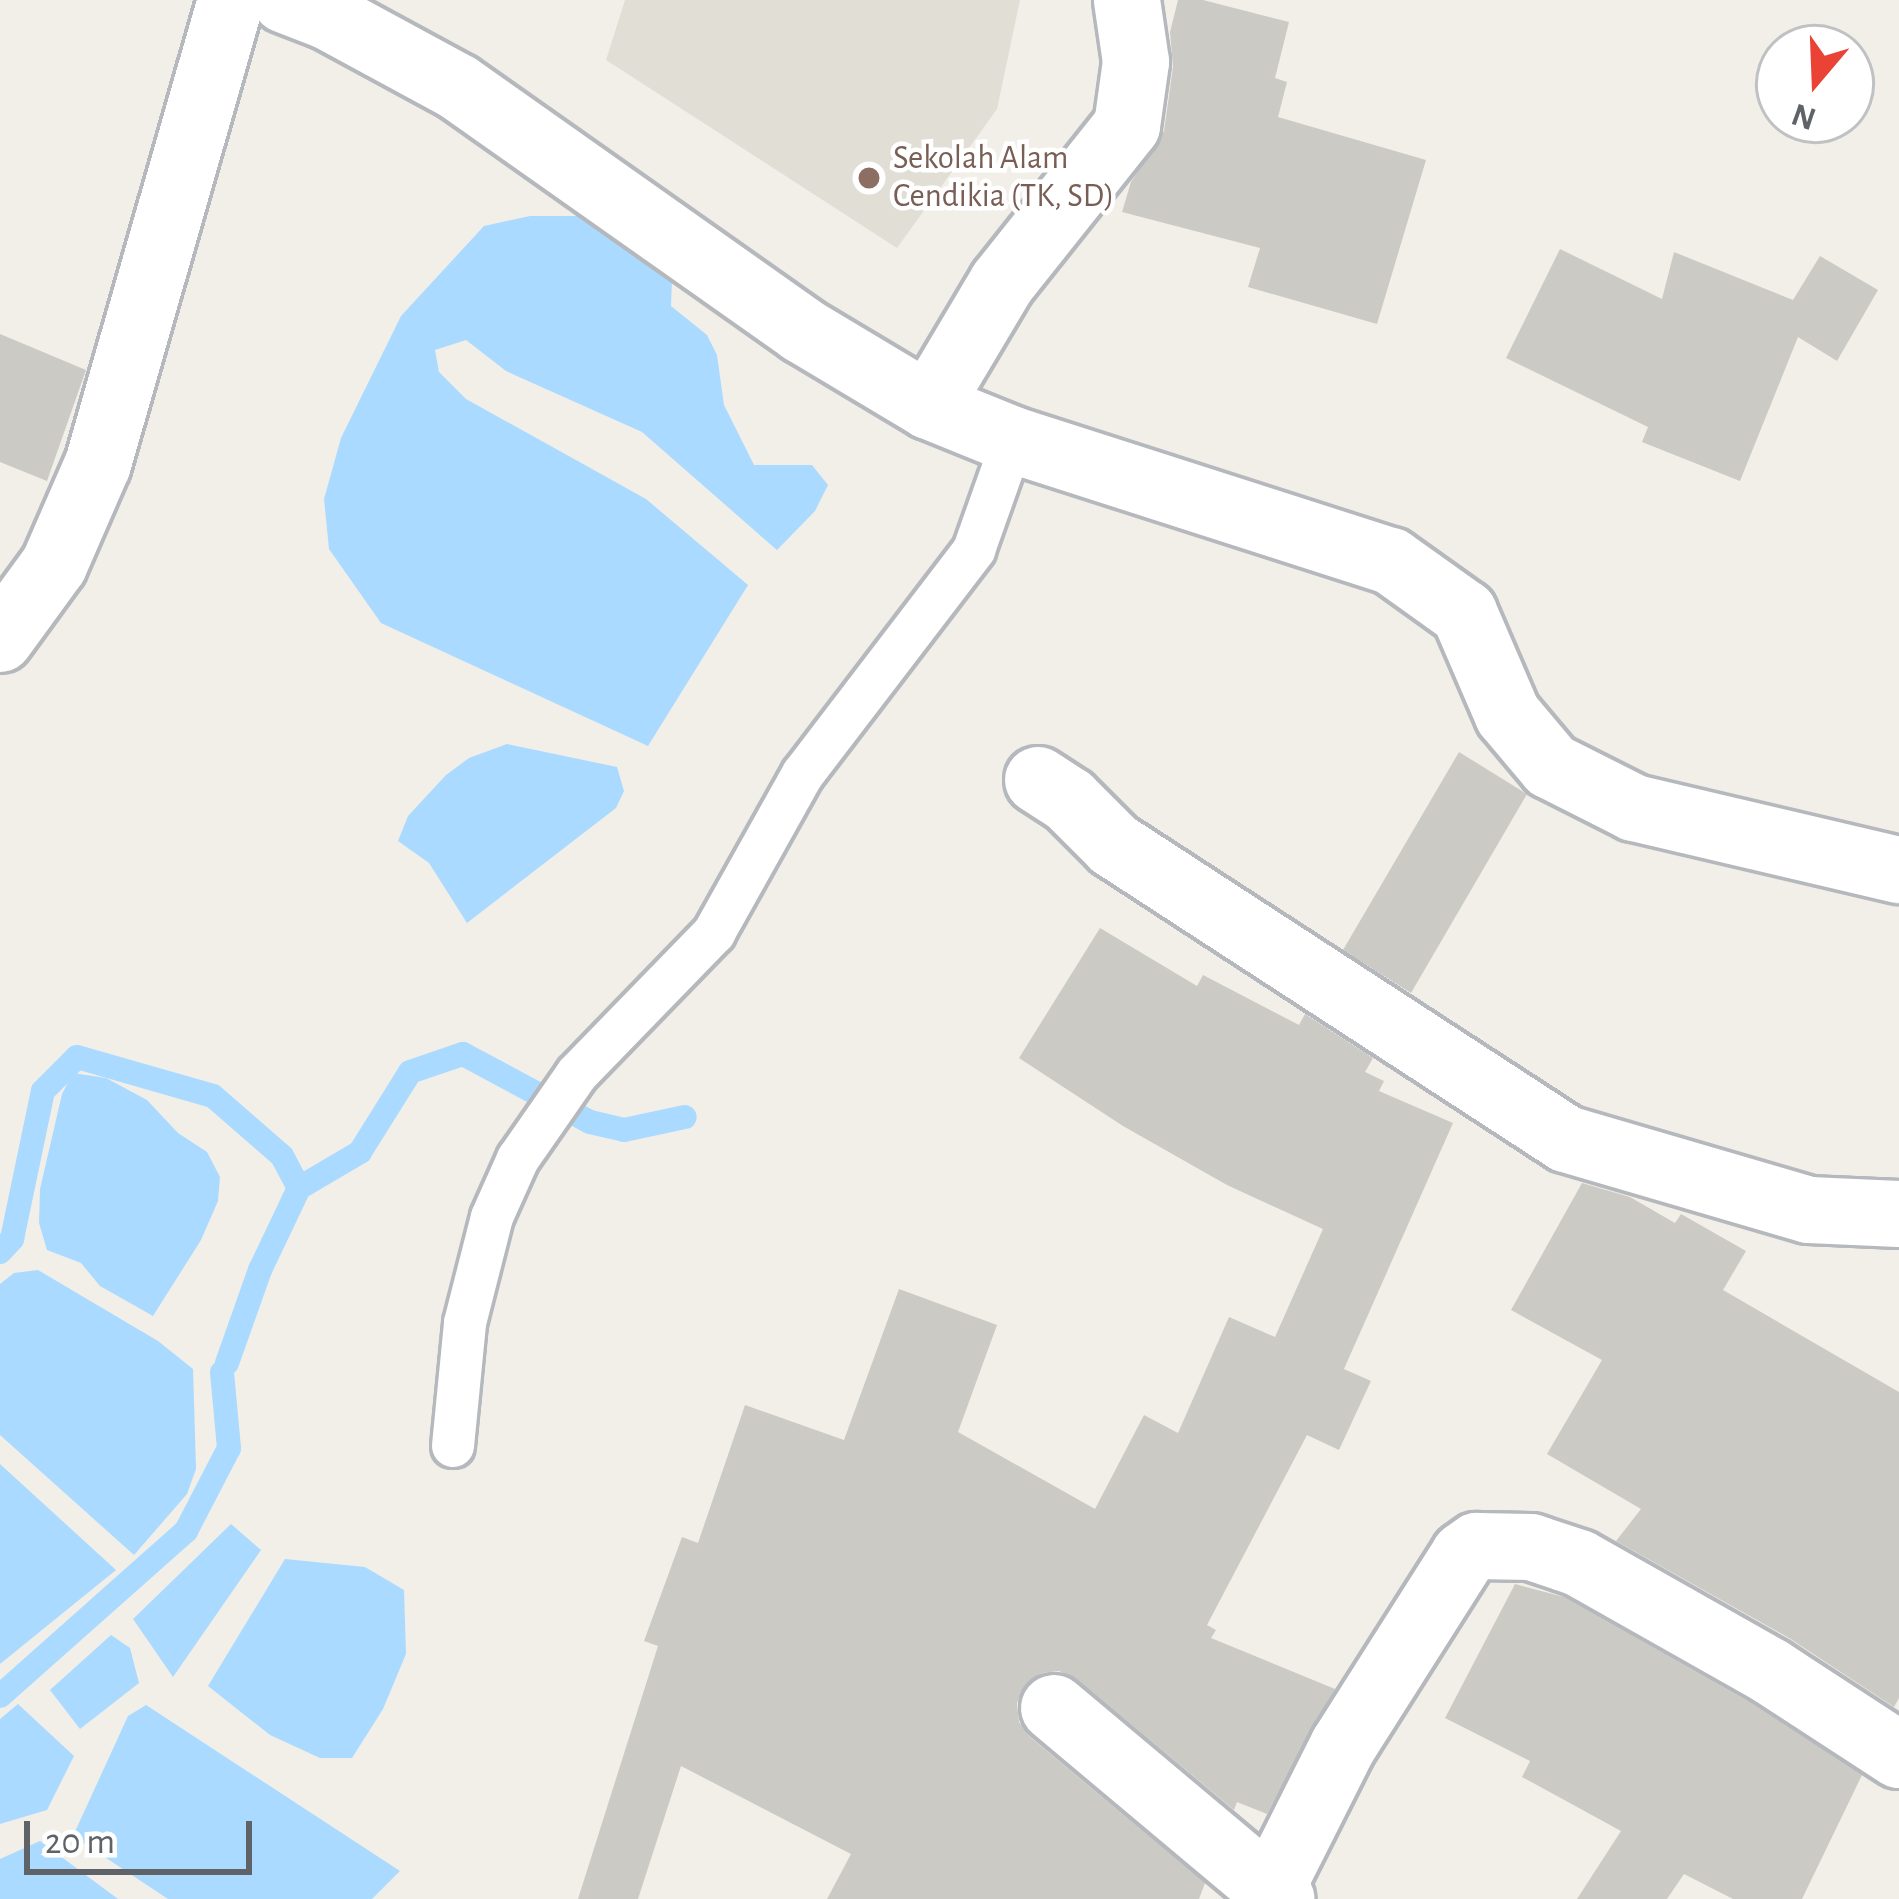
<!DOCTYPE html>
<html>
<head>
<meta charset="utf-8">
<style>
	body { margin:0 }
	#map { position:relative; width:1899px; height:1899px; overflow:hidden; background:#f1efe8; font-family:"Alegreya Sans",sans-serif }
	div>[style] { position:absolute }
	.education>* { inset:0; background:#e1ded6 }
	.water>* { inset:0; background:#aadaff }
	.stream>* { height:24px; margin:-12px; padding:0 12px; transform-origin:12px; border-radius:12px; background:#aadaff }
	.building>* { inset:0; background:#cccac5 }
	.roads { filter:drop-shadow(3px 0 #b5b8bc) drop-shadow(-3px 0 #b5b8bc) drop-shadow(0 3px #b5b8bc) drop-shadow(0 -3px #b5b8bc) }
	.lane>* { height:42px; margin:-21px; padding:0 21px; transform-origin:21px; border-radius:21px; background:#fff }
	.street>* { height:66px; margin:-33px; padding:0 33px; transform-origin:33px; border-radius:33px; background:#fff }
	.secondary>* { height:66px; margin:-33px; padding:0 33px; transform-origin:33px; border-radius:33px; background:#fff }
	.dots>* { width:33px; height:33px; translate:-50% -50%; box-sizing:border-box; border:6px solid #fff; border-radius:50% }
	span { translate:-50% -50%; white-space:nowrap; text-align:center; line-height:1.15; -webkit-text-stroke:9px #fff; paint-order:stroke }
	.education-label { font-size:33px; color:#785e54 }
	.left { translate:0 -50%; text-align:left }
	.north { position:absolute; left:1755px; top:24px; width:120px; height:120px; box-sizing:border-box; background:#fff; border:3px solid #bfc1c3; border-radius:50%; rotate:199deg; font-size:33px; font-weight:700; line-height:48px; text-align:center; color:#5f6368 }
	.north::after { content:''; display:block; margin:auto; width:42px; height:54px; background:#ea4335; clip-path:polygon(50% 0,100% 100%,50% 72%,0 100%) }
	.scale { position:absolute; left:24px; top:1821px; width:228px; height:54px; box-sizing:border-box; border:6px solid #5f6368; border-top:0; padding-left:15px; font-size:36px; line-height:42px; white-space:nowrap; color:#5f6368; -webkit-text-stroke:9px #fff; paint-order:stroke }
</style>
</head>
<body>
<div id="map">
	<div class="education">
		<i style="clip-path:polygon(625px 0,1020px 0,997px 109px,897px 248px,606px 60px)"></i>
	</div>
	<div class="water">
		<i style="clip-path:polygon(530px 216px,588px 216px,672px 279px,671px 306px,707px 335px,717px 355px,724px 405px,754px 465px,812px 465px,828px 485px,815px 511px,777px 550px,642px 432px,506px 371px,466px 340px,435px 350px,439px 372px,466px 399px,646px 499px,748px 585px,648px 746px,381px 623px,329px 549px,324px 499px,341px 438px,401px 316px,484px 226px)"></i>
		<i style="clip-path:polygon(507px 744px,617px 767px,624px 791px,616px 808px,467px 923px,429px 863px,398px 841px,408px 816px,446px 775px,469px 758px)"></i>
		<i style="clip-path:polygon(73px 1073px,106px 1078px,147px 1100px,178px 1133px,207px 1152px,220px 1177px,218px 1201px,201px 1240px,153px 1316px,100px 1286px,81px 1263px,47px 1250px,39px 1223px,40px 1189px,62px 1094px)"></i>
		<i style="clip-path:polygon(38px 1270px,158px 1341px,193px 1369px,196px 1469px,187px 1494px,134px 1555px,0 1435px,0 1284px,14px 1273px)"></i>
		<i style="clip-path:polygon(0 1464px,116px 1570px,0 1664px)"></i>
		<i style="clip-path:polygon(231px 1524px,261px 1550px,173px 1677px,133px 1619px)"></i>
		<i style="clip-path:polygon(285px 1559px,365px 1567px,404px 1590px,406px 1654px,383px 1709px,352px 1758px,320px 1758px,270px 1735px,208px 1686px)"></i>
		<i style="clip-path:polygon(111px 1635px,130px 1648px,139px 1683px,80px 1729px,50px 1690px)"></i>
		<i style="clip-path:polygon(18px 1704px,74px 1756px,47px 1810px,0 1824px,0 1719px)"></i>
		<i style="clip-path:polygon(146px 1705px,400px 1871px,372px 1899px,168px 1899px,73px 1836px,128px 1716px)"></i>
		<i style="clip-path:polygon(40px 1841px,118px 1899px,0 1899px,0 1859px)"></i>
	</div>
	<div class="stream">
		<i style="left:0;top:1252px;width:18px;rotate:-47deg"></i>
		<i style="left:12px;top:1239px;width:151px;rotate:-78.2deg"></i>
		<i style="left:43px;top:1091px;width:48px;rotate:-45deg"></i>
		<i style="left:77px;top:1057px;width:141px;rotate:16deg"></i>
		<i style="left:213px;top:1096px;width:91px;rotate:41deg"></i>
		<i style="left:282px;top:1156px;width:36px;rotate:62deg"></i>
		<i style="left:227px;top:1363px;width:99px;rotate:-70.5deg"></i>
		<i style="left:260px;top:1270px;width:91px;rotate:-64.6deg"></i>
		<i style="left:299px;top:1188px;width:71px;rotate:-30.5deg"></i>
		<i style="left:360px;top:1152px;width:94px;rotate:-58deg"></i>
		<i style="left:410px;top:1072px;width:56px;rotate:-18.8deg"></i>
		<i style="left:463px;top:1054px;width:144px;rotate:28.2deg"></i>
		<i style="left:590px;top:1122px;width:35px;rotate:13deg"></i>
		<i style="left:624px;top:1130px;width:62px;rotate:-12deg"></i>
		<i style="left:0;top:1696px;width:249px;rotate:-41.6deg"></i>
		<i style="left:186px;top:1531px;width:93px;rotate:-62.6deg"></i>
		<i style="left:229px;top:1448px;width:76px;rotate:-95.3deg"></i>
	</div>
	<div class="building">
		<i style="clip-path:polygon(1178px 0,1203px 0,1289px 22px,1275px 78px,1287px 82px,1278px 117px,1426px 160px,1377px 324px,1248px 287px,1260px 248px,1122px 212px,1131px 182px,1164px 131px,1173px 67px,1170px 32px)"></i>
		<i style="clip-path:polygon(1560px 249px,1662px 299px,1674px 252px,1793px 300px,1820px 256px,1878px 290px,1837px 361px,1798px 337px,1740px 481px,1642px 442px,1648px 427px,1506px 358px)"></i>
		<i style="clip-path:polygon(0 334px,86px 370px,47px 481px,0 462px)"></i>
		<i style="clip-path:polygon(1459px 752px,1527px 794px,1411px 993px,1343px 950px)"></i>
		<i style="clip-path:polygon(1100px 928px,1197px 986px,1203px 975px,1299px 1025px,1305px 1014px,1373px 1058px,1365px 1072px,1384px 1081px,1379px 1091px,1453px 1123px,1344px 1369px,1371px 1381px,1339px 1450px,1307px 1435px,1207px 1625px,1216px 1630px,1211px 1638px,1335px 1689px,1267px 1814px,1237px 1802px,1234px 1810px,1077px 1679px,1059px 1671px,1042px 1673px,1025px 1685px,1017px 1703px,1019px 1722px,1029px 1736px,1205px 1883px,1199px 1899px,827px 1899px,851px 1854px,681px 1766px,638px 1899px,578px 1899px,658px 1646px,644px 1641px,682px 1537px,698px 1543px,745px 1405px,844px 1440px,899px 1289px,997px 1325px,958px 1432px,1095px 1509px,1144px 1415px,1178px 1433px,1229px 1317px,1275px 1337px,1323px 1229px,1227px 1185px,1123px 1126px,1019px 1058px)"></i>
		<i style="clip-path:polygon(1582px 1183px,1630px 1197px,1675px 1223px,1681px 1214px,1746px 1251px,1723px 1290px,1899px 1392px,1899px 1698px,1894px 1707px,1789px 1638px,1616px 1541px,1641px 1509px,1547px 1454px,1602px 1360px,1511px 1310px)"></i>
		<i style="clip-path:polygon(1515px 1584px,1564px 1597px,1751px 1703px,1862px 1775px,1802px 1899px,1733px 1899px,1684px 1874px,1667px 1899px,1577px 1899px,1621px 1831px,1522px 1777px,1530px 1761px,1445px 1718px)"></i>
	</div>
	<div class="roads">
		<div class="lane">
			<i style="left:453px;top:1446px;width:124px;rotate:-84.4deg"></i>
			<i style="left:465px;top:1323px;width:109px;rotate:-75.7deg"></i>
			<i style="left:492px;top:1217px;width:64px;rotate:-65.9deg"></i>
			<i style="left:518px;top:1159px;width:103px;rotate:-55.2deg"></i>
			<i style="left:577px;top:1074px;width:197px;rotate:-45.8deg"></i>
			<i style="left:714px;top:933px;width:182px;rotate:-60.8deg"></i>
			<i style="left:803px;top:774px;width:282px;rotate:-52.6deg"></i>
			<i style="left:974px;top:550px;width:117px;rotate:-70.5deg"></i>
		</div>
		<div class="street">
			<i style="left:929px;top:406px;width:143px;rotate:-59.3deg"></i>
			<i style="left:1002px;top:283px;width:201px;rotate:-51.5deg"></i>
			<i style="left:1127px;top:126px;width:65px;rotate:-82deg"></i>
			<i style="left:1136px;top:62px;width:63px;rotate:-98.3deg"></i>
			<i style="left:0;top:639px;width:92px;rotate:-53.9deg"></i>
			<i style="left:54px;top:565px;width:110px;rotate:-66.5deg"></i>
			<i style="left:98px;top:464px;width:483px;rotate:-74deg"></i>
			<i style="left:1038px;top:780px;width:37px;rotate:33deg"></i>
			<i style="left:1069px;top:800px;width:64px;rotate:45deg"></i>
			<i style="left:1114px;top:845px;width:539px;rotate:33.04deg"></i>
			<i style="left:1566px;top:1139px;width:253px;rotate:16.3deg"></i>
			<i style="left:1809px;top:1210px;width:90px;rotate:2.5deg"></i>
			<i style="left:1054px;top:1708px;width:297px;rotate:40deg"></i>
			<i style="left:1271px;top:1889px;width:160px;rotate:-63.3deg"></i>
			<i style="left:1343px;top:1746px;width:226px;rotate:-57.6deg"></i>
			<i style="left:1464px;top:1555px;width:16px;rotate:-35deg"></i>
			<i style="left:1477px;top:1546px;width:54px;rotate:1.1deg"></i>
			<i style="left:1531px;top:1547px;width:51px;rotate:18.4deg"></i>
			<i style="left:1579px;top:1563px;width:219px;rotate:29.5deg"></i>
			<i style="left:1770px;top:1671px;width:154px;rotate:33.1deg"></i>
		</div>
		<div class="secondary">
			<i style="left:285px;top:0;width:45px;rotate:20.9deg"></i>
			<i style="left:327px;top:16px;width:149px;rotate:28.5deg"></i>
			<i style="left:458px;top:87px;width:421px;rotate:35.2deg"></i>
			<i style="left:802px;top:330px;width:148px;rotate:30.9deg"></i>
			<i style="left:929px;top:406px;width:91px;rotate:22deg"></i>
			<i style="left:1013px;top:440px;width:397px;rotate:17.8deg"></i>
			<i style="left:1391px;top:561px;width:90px;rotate:35.5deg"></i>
			<i style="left:1464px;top:613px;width:111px;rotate:66.7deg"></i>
			<i style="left:1508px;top:715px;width:67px;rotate:49.9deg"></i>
			<i style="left:1551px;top:766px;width:93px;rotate:26.8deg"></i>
			<i style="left:1634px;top:808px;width:272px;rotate:13.2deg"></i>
		</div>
	</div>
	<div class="dots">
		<i style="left:869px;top:178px;background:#8d6e63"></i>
	</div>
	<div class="education-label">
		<span class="left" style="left:893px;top:178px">Sekolah Alam<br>Cendikia (TK, SD)</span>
	</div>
	<div class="north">N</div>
	<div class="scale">20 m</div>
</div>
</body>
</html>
